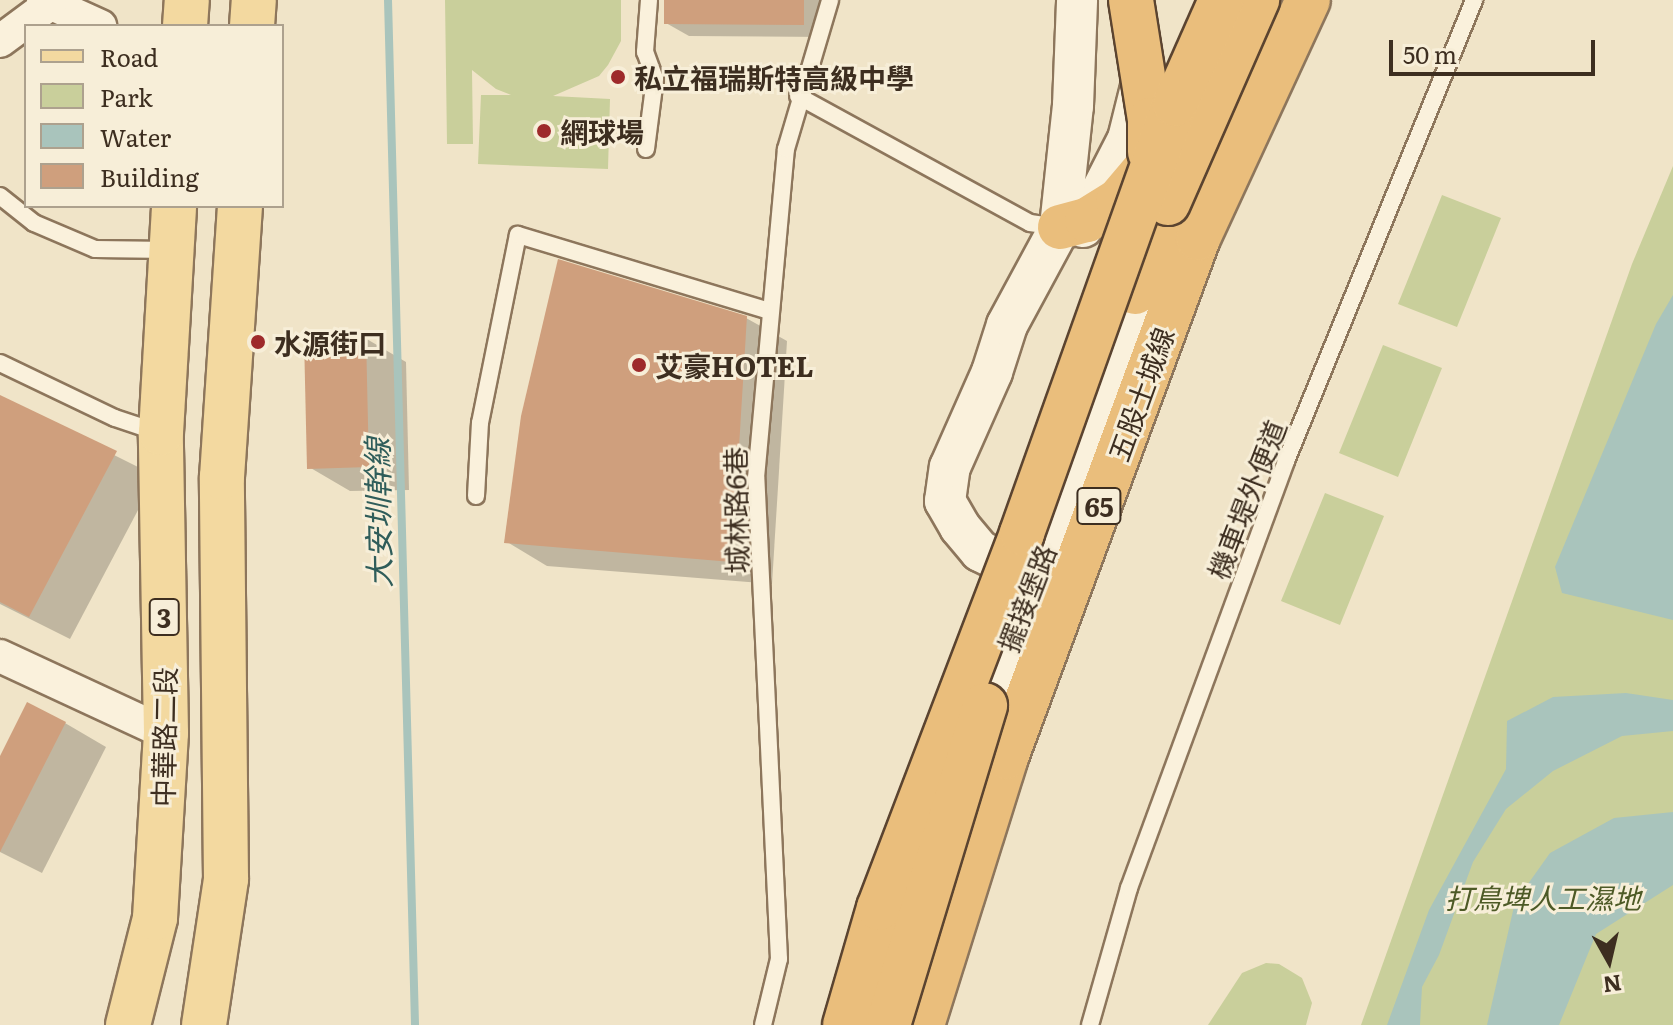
<!DOCTYPE html>
<html>
<head>
<meta charset="utf-8">
<style>
	body { margin:0 }
	#map { position:relative; width:1673px; height:1025px; overflow:hidden; background:#f0e4c8; font-family:Literata,"Noto Sans TC",serif }
	div>[style] { position:absolute }
	.green>* { inset:0; background:#c9cf9b }
	.water>* { inset:0; background:#a9c4bc }
	.shadow>* { inset:0; background:#0003 }
	.stream>* { height:8px; margin:-4px; padding:0 4px; transform-origin:4px; border-radius:4px; background:#a9c4bc }
	.building>* { inset:0; background:#cf9f7d }
	.roads { filter:drop-shadow(2px 0 #8d765c) drop-shadow(-2px 0 #8d765c) drop-shadow(0 2px #8d765c) drop-shadow(0 -2px #8d765c) }
	.service>* { height:16px; margin:-8px; padding:0 8px; transform-origin:8px; border-radius:8px; background:#faf1dc }
	.minor>* { height:32px; margin:-16px; padding:0 16px; transform-origin:16px; border-radius:16px; background:#faf1dc }
	.tertiary>* { height:40px; margin:-20px; padding:0 20px; transform-origin:20px; border-radius:20px; background:#faf1dc }
	.primary>* { height:44px; margin:-22px; padding:0 22px; transform-origin:22px; border-radius:22px; background:#f3d9a0 }
	.trunk>* { height:44px; margin:-22px; padding:0 22px; transform-origin:22px; border-radius:22px; background:#eabe7c }
	.bridges { filter:drop-shadow(2px 0 #5b4430) drop-shadow(-2px 0 #5b4430) drop-shadow(0 2px #5b4430) drop-shadow(0 -2px #5b4430) }
	.trunk-bridge>* { height:44px; margin:-22px; padding:0 22px; transform-origin:22px; border-radius:22px; background:#eabe7c }
	.dots>* { width:22px; height:22px; translate:-50% -50%; box-sizing:border-box; border:4px solid #f7eed8; border-radius:50% }
	span { translate:-50% -50%; white-space:nowrap; text-align:center; line-height:1.15; -webkit-text-stroke:6px #f7eed8; paint-order:stroke }
	.shield-label span { padding:2px 6px; background:#f7eed8; border:2px solid; border-radius:6px; -webkit-text-stroke-width:0 }
	.shield-label { font-size:26px; color:#3d2e20; font-weight:700 }
	.poi-label { font-size:28px; color:#3d2e20; font-weight:700 }
	.left { translate:0 -50%; text-align:left }
	.street-label { font-size:28px; color:#3d2e20 }
	.park-label { font-size:28px; color:#4d5a26; font-style:italic }
	.water-label { font-size:30px; color:#2f5d5a; font-style:italic }
	.legend { position:absolute; left:24px; top:24px; width:260px; height:184px; box-sizing:border-box; background:#f7eed8; border:2px solid #ada18e; margin:0; padding:10px 14px; list-style:none; font-size:24px; color:#3d2e20 }
	.legend li { display:flex; align-items:center; gap:16px; height:40px }
	.legend b { width:40px; border:2px solid #ada18e }
	.north { position:absolute; left:1569px; top:921px; width:80px; height:80px; -webkit-text-stroke:6px #f7eed8; paint-order:stroke; rotate:172deg; font-size:22px; font-weight:700; line-height:32px; text-align:center; color:#3d2e20 }
	.north::after { content:''; display:block; margin:auto; width:28px; height:36px; background:#3d2e20; clip-path:polygon(50% 0,100% 100%,50% 72%,0 100%) }
	.scale { position:absolute; left:1389px; top:40px; width:206px; height:36px; box-sizing:border-box; border:4px solid #3d2e20; border-top:0; padding-left:10px; font-size:24px; line-height:28px; white-space:nowrap; color:#3d2e20; -webkit-text-stroke:6px #f7eed8; paint-order:stroke }
</style>
</head>
<body>
<div id="map">
	<div class="green">
		<i style="clip-path:polygon(445px 0,621px 0,621px 41px,608px 65px,599px 76px,553px 96px,610px 99px,608px 169px,478px 164px,481px 95px,511px 95px,496px 89px,472px 70px,473px 144px,447px 144px)"></i>
		<i style="clip-path:polygon(1673px 166px,1673px 1025px,1361px 1025px,1632px 264px)"></i>
		<i style="clip-path:polygon(1442px 195px,1501px 218px,1457px 327px,1398px 304px)"></i>
		<i style="clip-path:polygon(1383px 345px,1442px 368px,1398px 477px,1339px 453px)"></i>
		<i style="clip-path:polygon(1325px 493px,1384px 516px,1340px 625px,1281px 601px)"></i>
		<i style="clip-path:polygon(1266px 963px,1279px 964px,1302px 978px,1312px 1003px,1306px 1025px,1208px 1025px,1242px 973px)"></i>
	</div>
	<div class="water">
		<i style="clip-path:polygon(1673px 295px,1673px 620px,1562px 593px,1555px 567px,1656px 324px)"></i>
		<i style="clip-path:polygon(1626px 693px,1673px 700px,1673px 731px,1622px 736px,1553px 771px,1506px 809px,1473px 862px,1439px 955px,1422px 987px,1420px 1025px,1387px 1025px,1429px 910px,1506px 769px,1507px 721px,1553px 697px)"></i>
		<i style="clip-path:polygon(1673px 812px,1673px 885px,1596px 934px,1559px 1025px,1487px 1025px,1515px 902px,1550px 853px,1614px 818px)"></i>
	</div>
	<div class="shadow">
		<i style="clip-path:polygon(666px 0,826px 0,826px 37px,689px 36px,666px 23px)"></i>
		<i style="clip-path:polygon(746px 318px,787px 341px,772px 584px,547px 566px,507px 542px)"></i>
		<i style="clip-path:polygon(365px 338px,406px 362px,409px 490px,350px 491px,309px 467px)"></i>
		<i style="clip-path:polygon(0 398px,156px 476px,70px 639px,0 604px)"></i>
		<i style="clip-path:polygon(65px 723px,106px 747px,42px 873px,0 852px,0 760px)"></i>
	</div>
	<div class="stream">
		<i style="left:388px;top:0;width:1025px;rotate:88.49deg"></i>
	</div>
	<div class="building">
		<i style="clip-path:polygon(664px 0,804px 0,804px 25px,664px 24px)"></i>
		<i style="clip-path:polygon(558px 259px,747px 316px,732px 562px,504px 543px,521px 416px)"></i>
		<i style="clip-path:polygon(366px 336px,369px 467px,307px 469px,304px 338px)"></i>
		<i style="clip-path:polygon(0 395px,117px 451px,29px 617px,0 602px)"></i>
		<i style="clip-path:polygon(27px 702px,66px 722px,0 852px,0 756px)"></i>
	</div>
	<div class="roads">
		<div class="service">
			<i style="left:798px;top:96px;width:264px;rotate:28.7deg"></i>
			<i style="left:1030px;top:223px;width:29px;rotate:8deg"></i>
			<i style="left:646px;top:149px;width:71px;rotate:-82.7deg"></i>
			<i style="left:655px;top:79px;width:29px;rotate:-110deg"></i>
			<i style="left:645px;top:52px;width:52px;rotate:-85.6deg"></i>
			<i style="left:0;top:196px;width:43px;rotate:38.5deg"></i>
			<i style="left:34px;top:223px;width:66px;rotate:23.1deg"></i>
			<i style="left:95px;top:249px;width:75px;rotate:0.8deg"></i>
			<i style="left:0;top:363px;width:127px;rotate:25.6deg"></i>
			<i style="left:115px;top:418px;width:47px;rotate:18.4deg"></i>
			<i style="left:476px;top:496px;width:73px;rotate:-86.9deg"></i>
			<i style="left:480px;top:423px;width:192px;rotate:-78.6deg"></i>
			<i style="left:518px;top:235px;width:262px;rotate:16.8deg"></i>
			<i style="left:763px;top:1025px;width:68px;rotate:-76.4deg"></i>
			<i style="left:779px;top:959px;width:482px;rotate:-92.7deg"></i>
			<i style="left:756px;top:478px;width:330px;rotate:-84.8deg"></i>
			<i style="left:786px;top:149px;width:155px;rotate:-73.5deg"></i>
			<i style="left:1090px;top:1025px;width:142px;rotate:-74.1deg"></i>
			<i style="left:1129px;top:888px;width:455px;rotate:-69.8deg"></i>
			<i style="left:1286px;top:461px;width:498px;rotate:-67.8deg"></i>
		</div>
		<div class="minor">
			<i style="left:43px;top:0;width:63px;rotate:24.5deg"></i>
			<i style="left:0;top:41px;width:62px;rotate:-36.5deg"></i>
			<i style="left:0;top:656px;width:183px;rotate:24.9deg"></i>
		</div>
		<div class="tertiary">
			<i style="left:1083px;top:227px;width:99px;rotate:-62.9deg"></i>
			<i style="left:1128px;top:139px;width:54px;rotate:-76deg"></i>
			<i style="left:1033px;top:577px;width:59px;rotate:-153.9deg"></i>
			<i style="left:980px;top:551px;width:31px;rotate:-130deg"></i>
			<i style="left:960px;top:527px;width:30px;rotate:-120deg"></i>
			<i style="left:945px;top:501px;width:34px;rotate:-82deg"></i>
			<i style="left:950px;top:467px;width:104px;rotate:-66.1deg"></i>
			<i style="left:992px;top:372px;width:49px;rotate:-72.3deg"></i>
			<i style="left:1007px;top:325px;width:111px;rotate:-61.6deg"></i>
			<i style="left:1060px;top:227px;width:122px;rotate:-83.9deg"></i>
			<i style="left:1073px;top:106px;width:106px;rotate:-87.8deg"></i>
			<i style="left:975px;top:736px;width:169px;rotate:-70deg"></i>
			<i style="left:1033px;top:577px;width:338px;rotate:-68.1deg"></i>
		</div>
		<div class="primary">
			<i style="left:185px;top:26px;width:26px;rotate:-86deg"></i>
			<i style="left:252px;top:26px;width:26px;rotate:-86deg"></i>
			<i style="left:128px;top:1025px;width:110px;rotate:-75.8deg"></i>
			<i style="left:155px;top:918px;width:185px;rotate:-86.6deg"></i>
			<i style="left:166px;top:733px;width:300px;rotate:-91deg"></i>
			<i style="left:161px;top:433px;width:227px;rotate:-86.7deg"></i>
			<i style="left:204px;top:1025px;width:148px;rotate:-81.4deg"></i>
			<i style="left:226px;top:879px;width:402px;rotate:-90.6deg"></i>
			<i style="left:222px;top:477px;width:272px;rotate:-86.2deg"></i>
		</div>
		<div class="trunk">
			<i style="left:1060px;top:227px;width:28px;rotate:-15deg"></i>
			<i style="left:1087px;top:220px;width:36px;rotate:-32deg"></i>
			<i style="left:1118px;top:201px;width:59px;rotate:-49.8deg"></i>
			<i style="left:1135px;top:292px;width:134px;rotate:-69.4deg"></i>
			<i style="left:922px;top:1025px;width:281px;rotate:-72.6deg"></i>
			<i style="left:1006px;top:757px;width:553px;rotate:-69.7deg"></i>
			<i style="left:1198px;top:238px;width:262px;rotate:-65.2deg"></i>
		</div>
	</div>
	<div class="bridges">
		<div class="trunk-bridge">
			<i style="left:1131px;top:0;width:121px;rotate:81deg"></i>
			<i style="left:1150px;top:120px;width:32px;rotate:90deg"></i>
			<i style="left:1168px;top:203px;width:222px;rotate:-66.3deg"></i>
			<i style="left:845px;top:1025px;width:122px;rotate:-73.8deg"></i>
			<i style="left:879px;top:908px;width:401px;rotate:-69.1deg"></i>
			<i style="left:1022px;top:533px;width:455px;rotate:-70.4deg"></i>
			<i style="left:1175px;top:104px;width:114px;rotate:-66.1deg"></i>
			<i style="left:888px;top:1025px;width:334px;rotate:-73.1deg"></i>
		</div>
	</div>
	<div class="dots">
		<i style="left:618px;top:77px;background:#9e2a2b"></i>
		<i style="left:544px;top:131px;background:#9e2a2b"></i>
		<i style="left:258px;top:342px;background:#9e2a2b"></i>
		<i style="left:639px;top:365px;background:#9e2a2b"></i>
	</div>
	<div class="shield-label">
		<span style="left:1099px;top:506px">65</span>
		<span style="left:164px;top:617px">3</span>
	</div>
	<div class="poi-label">
		<span class="left" style="left:634px;top:77px">私立福瑞斯特高級中學</span>
		<span class="left" style="left:560px;top:131px">網球場</span>
		<span class="left" style="left:274px;top:342px">水源街口</span>
		<span class="left" style="left:655px;top:365px">艾豪HOTEL</span>
	</div>
	<div class="street-label">
		<span style="left:1140px;top:394px;rotate:-70deg">五股土城線</span>
		<span style="left:1246px;top:499px;rotate:-69deg">機車堤外便道</span>
		<span style="left:735px;top:510px;rotate:-91deg">城林路6巷</span>
		<span style="left:1026px;top:598px;rotate:-69deg">擺接堡路</span>
		<span style="left:163px;top:737px;rotate:-89deg">中華路二段</span>
	</div>
	<div class="park-label">
		<span style="left:1543px;top:897px">打鳥埤人工濕地</span>
	</div>
	<div class="water-label">
		<span style="left:377px;top:513px;rotate:-91deg">大安圳幹線</span>
	</div>
	<ul class="legend">
	<li><b style="height:10px;background:#f3d9a0"></b>Road</li>
	<li><b style="height:22px;background:#c9cf9b"></b>Park</li>
	<li><b style="height:22px;background:#a9c4bc"></b>Water</li>
	<li><b style="height:22px;background:#cf9f7d"></b>Building</li>
	</ul>
	<div class="north">N</div>
	<div class="scale">50 m</div>
</div>
</body>
</html>
